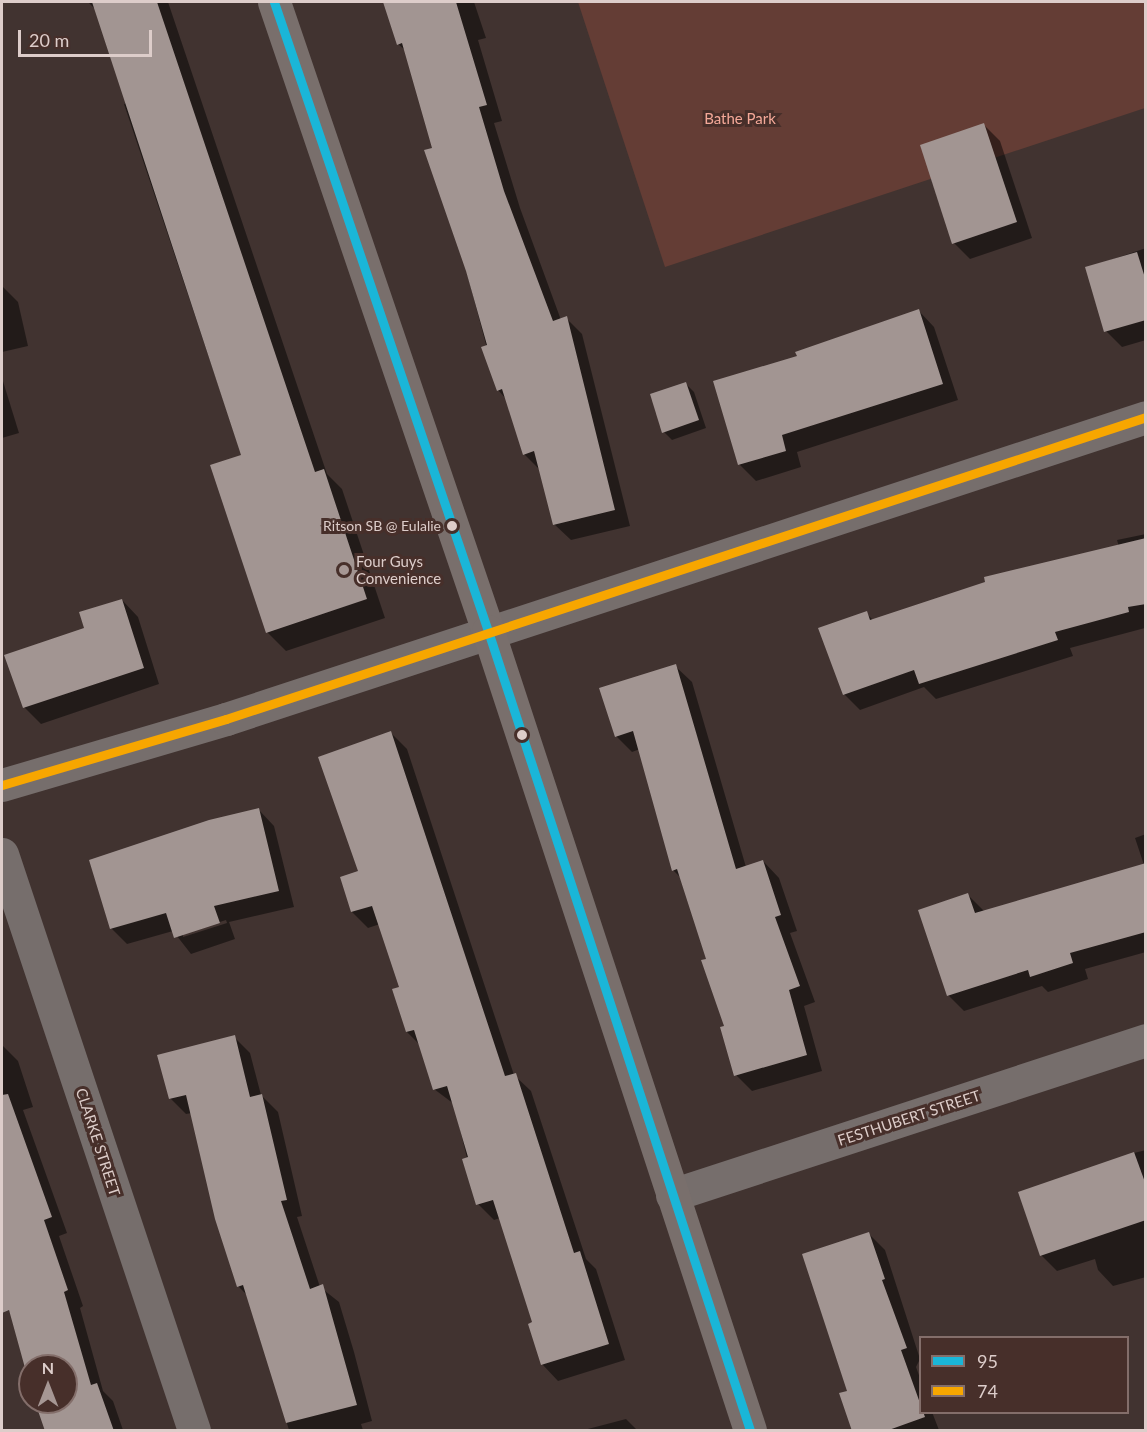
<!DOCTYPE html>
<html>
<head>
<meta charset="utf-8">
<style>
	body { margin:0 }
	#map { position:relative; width:1147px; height:1432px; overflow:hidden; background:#413330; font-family:Lato,sans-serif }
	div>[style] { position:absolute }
	.green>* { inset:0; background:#643d35 }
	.shadow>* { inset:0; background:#0007 }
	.building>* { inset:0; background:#a29592 }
	.minor>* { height:33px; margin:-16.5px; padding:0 16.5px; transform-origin:16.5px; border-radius:16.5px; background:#766e6c }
	.secondary>* { height:33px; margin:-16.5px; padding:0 16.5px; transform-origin:16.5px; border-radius:16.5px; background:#796f6c }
	.bus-1>* { height:9px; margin:-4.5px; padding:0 4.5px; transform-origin:4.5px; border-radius:4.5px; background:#1ab6d8 }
	.bus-2>* { height:9px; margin:-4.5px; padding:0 4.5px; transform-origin:4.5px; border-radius:4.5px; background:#f7a600 }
	.dots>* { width:16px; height:16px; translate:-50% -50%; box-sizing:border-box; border:3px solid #472f2a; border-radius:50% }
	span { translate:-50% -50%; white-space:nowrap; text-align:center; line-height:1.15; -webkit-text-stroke:6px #472f2a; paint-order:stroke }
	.bus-label { font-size:14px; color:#ddcdca }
	.right { translate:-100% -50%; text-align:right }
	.park-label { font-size:15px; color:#f4a898 }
	.poi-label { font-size:15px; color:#ddcdca }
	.left { translate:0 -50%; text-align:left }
	.street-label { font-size:15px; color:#ddcdca }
	.frame { position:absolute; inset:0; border:3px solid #ddcdca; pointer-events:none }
	.legend { position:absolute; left:919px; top:1336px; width:210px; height:78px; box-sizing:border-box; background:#472f2a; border:2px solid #836e6a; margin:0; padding:8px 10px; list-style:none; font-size:18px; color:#ddcdca }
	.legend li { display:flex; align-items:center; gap:12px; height:30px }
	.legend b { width:30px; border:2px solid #836e6a }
	.north { position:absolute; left:18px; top:1354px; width:60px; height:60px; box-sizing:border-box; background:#472f2a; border:2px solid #836e6a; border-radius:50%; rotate:0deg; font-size:16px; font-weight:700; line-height:24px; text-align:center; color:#ddcdca }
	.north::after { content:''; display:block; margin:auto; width:21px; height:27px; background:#a69794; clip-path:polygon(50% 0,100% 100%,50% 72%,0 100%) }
	.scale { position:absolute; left:18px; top:30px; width:134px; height:27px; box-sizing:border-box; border:3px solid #ddcdca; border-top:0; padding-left:8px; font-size:18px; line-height:21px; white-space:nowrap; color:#ddcdca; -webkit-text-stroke:4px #472f2a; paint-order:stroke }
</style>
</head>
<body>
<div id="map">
	<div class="green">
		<i style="clip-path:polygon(578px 2px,1145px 2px,1145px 108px,665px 267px)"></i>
	</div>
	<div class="shadow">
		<i style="clip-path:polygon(385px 2px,474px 2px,486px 38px,478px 40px,502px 121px,494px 123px,520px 208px,561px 320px,566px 318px,582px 334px,630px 526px,571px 540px,554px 524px,540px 470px,524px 454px,506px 399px,498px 390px,434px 148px,406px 51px,398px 44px)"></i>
		<i style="clip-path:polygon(89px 3px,168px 2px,327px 474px,342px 489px,385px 618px,286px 651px,267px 632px,242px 456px,124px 104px,129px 102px,96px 10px)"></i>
		<i style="clip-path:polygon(984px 125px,1000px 141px,1032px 238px,970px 259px,954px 243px)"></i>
		<i style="clip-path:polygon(1146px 248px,1146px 340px,1122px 347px,1106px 331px,1087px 268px)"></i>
		<i style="clip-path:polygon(2px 286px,18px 302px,28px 346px,2px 352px)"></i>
		<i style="clip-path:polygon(918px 310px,934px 327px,958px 400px,797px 452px,801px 467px,756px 481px,739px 464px,799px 357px)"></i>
		<i style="clip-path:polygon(2px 378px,19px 433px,2px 438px)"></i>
		<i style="clip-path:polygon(686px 384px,694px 392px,706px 428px,672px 440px,664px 432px)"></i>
		<i style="clip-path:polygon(1146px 534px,1145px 628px,1070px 648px,1073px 656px,936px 699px,924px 687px,860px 710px,844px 694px,866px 613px,873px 620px,1119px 547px,1117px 540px)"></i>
		<i style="clip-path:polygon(122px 600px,138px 617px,159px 684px,41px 724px,25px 708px,6px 656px,86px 629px)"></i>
		<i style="clip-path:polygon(675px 666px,692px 682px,746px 867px,763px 861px,779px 878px,797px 931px,790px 933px,815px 1002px,804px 1006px,822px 1071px,752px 1091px,736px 1075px,708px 960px,682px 879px,673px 870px,640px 749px,632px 752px,616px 736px)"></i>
		<i style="clip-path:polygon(391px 733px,407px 749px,514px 1075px,531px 1091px,586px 1259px,596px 1269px,625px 1360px,558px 1381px,542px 1364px,534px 1323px,500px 1218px,494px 1220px,478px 1204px,454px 1104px,434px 1089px,420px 1045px,407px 1032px,401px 988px,380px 924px,368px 928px,352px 912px)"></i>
		<i style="clip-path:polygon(evenodd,258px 809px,274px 826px,294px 907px,229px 922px,235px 939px,191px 954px,173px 931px,127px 944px,111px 928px,258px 809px,226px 920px,227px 923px,183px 937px,183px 934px,226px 920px)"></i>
		<i style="clip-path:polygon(1146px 834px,1146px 952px,1085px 969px,1088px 979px,1048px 992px,1042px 986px,964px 1011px,948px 995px,968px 895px,985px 912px,1144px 865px,1135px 838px)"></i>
		<i style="clip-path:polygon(234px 1037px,250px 1053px,261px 1095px,278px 1112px,302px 1216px,297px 1217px,320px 1287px,339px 1302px,354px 1352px,372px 1421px,361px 1424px,363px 1430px,289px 1430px,248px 1296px,239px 1287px,216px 1219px,192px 1113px,186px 1114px,170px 1098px)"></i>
		<i style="clip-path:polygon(2px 1045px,18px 1061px,33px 1107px,23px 1110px,67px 1233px,59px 1236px,83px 1306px,80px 1308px,103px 1391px,113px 1401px,123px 1430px,48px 1430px,39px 1402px,66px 1402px,66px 1366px,30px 1366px,30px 1373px,13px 1318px,2px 1298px)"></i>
		<i style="clip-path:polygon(1146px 1150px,1146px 1277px,1113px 1286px,1098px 1270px,1095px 1259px,1057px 1271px,1041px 1255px,1134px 1153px)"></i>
		<i style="clip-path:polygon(869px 1234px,885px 1250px,920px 1359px,916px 1367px,920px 1378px,920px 1412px,932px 1412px,939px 1430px,853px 1430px,849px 1392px)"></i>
		<i style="clip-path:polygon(626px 1419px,637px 1430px,584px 1430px)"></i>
	</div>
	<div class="building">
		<i style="clip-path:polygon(92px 2px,157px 2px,315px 472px,324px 469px,367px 599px,266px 633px,210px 465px,241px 455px)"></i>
		<i style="clip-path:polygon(383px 2px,456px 2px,487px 105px,479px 107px,504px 191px,553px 321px,567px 316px,615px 510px,553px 525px,534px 451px,523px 455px,502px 389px,497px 391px,481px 347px,487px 345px,466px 271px,424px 150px,432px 148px,402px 43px,397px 45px)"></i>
		<i style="clip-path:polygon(984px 123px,1017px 222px,952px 244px,920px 145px)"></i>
		<i style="clip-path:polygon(1137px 252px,1146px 281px,1146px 320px,1104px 332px,1085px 267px)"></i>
		<i style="clip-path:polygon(919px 309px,943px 384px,782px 435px,786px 451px,738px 465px,713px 381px,797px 356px,795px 352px)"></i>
		<i style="clip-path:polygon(686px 382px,699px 420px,662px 433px,650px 394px)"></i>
		<i style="clip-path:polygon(1146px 538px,1146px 604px,1128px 607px,1129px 612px,1055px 632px,1058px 640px,919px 684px,914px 670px,843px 695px,818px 628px,867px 611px,870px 620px,985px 582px,984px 577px)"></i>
		<i style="clip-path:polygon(122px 599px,144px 668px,23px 708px,4px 655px,84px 628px,79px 612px)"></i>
		<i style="clip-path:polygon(676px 664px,736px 869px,763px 860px,781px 915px,775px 917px,800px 986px,789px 990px,807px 1055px,734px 1076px,720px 1027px,724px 1026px,701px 960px,706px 959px,677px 869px,672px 871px,633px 731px,615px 737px,599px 688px)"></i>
		<i style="clip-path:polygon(391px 731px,505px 1076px,516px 1073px,574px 1253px,580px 1251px,609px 1344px,541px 1365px,528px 1324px,532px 1322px,493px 1200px,476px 1205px,462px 1159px,468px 1157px,447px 1086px,433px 1090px,414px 1030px,406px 1032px,392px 989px,399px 987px,372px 906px,351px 912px,340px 877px,358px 871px,318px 757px)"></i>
		<i style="clip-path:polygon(259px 808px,279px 891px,214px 906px,220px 923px,174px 938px,166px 913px,110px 929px,89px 860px,209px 820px)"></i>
		<i style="clip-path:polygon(1146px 863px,1146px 932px,1070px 953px,1073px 963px,1030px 977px,1028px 970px,947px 996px,918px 910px,968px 893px,975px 913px)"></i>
		<i style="clip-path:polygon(235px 1035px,250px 1097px,262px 1094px,287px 1200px,281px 1201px,310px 1289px,323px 1284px,357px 1405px,286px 1423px,243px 1285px,237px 1287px,215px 1219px,186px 1095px,169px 1099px,157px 1055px)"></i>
		<i style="clip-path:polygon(8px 1094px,52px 1217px,44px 1220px,68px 1290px,64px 1292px,91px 1385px,97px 1383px,114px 1431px,45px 1431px,35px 1402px,66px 1402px,66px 1366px,30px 1366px,30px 1386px,9px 1310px,2px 1313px,2px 1095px)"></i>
		<i style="clip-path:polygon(1134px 1152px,1146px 1185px,1146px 1220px,1040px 1256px,1018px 1192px)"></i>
		<i style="clip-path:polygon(869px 1232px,885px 1279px,882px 1280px,907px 1348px,901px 1350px,925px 1417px,886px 1431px,852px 1431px,839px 1393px,847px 1391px,802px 1254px)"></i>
	</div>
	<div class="minor">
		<i style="left:2px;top:785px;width:234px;rotate:-16.4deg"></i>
		<i style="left:226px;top:719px;width:968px;rotate:-18.17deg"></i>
		<i style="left:2px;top:854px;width:607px;rotate:71.57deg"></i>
		<i style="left:672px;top:1195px;width:499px;rotate:-18.1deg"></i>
	</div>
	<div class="secondary">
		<i style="left:274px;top:2px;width:664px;rotate:71.21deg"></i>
		<i style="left:488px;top:631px;width:841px;rotate:71.85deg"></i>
	</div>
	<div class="bus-1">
		<i style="left:274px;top:2px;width:664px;rotate:71.21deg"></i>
		<i style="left:488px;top:631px;width:841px;rotate:71.85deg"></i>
	</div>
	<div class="bus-2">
		<i style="left:2px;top:785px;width:234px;rotate:-16.4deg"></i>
		<i style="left:226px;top:719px;width:968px;rotate:-18.17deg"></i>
	</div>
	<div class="dots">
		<i style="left:452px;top:526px;background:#ddcdca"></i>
		<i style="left:344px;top:570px;background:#a69794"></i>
		<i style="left:522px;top:735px;background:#ddcdca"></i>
	</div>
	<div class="bus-label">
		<span class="right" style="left:441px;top:526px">Ritson SB @ Eulalie</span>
	</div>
	<div class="park-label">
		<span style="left:740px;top:119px">Bathe Park</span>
	</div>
	<div class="poi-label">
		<span class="left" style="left:356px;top:570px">Four Guys<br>Convenience</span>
	</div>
	<div class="street-label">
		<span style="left:909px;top:1118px;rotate:-18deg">FESTHUBERT STREET</span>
		<span style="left:98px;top:1142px;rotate:72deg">CLARKE STREET</span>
	</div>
	<div class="frame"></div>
	<ul class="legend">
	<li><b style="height:8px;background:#1ab6d8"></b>95</li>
	<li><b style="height:8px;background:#f7a600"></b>74</li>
	</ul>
	<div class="north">N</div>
	<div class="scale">20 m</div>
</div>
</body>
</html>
